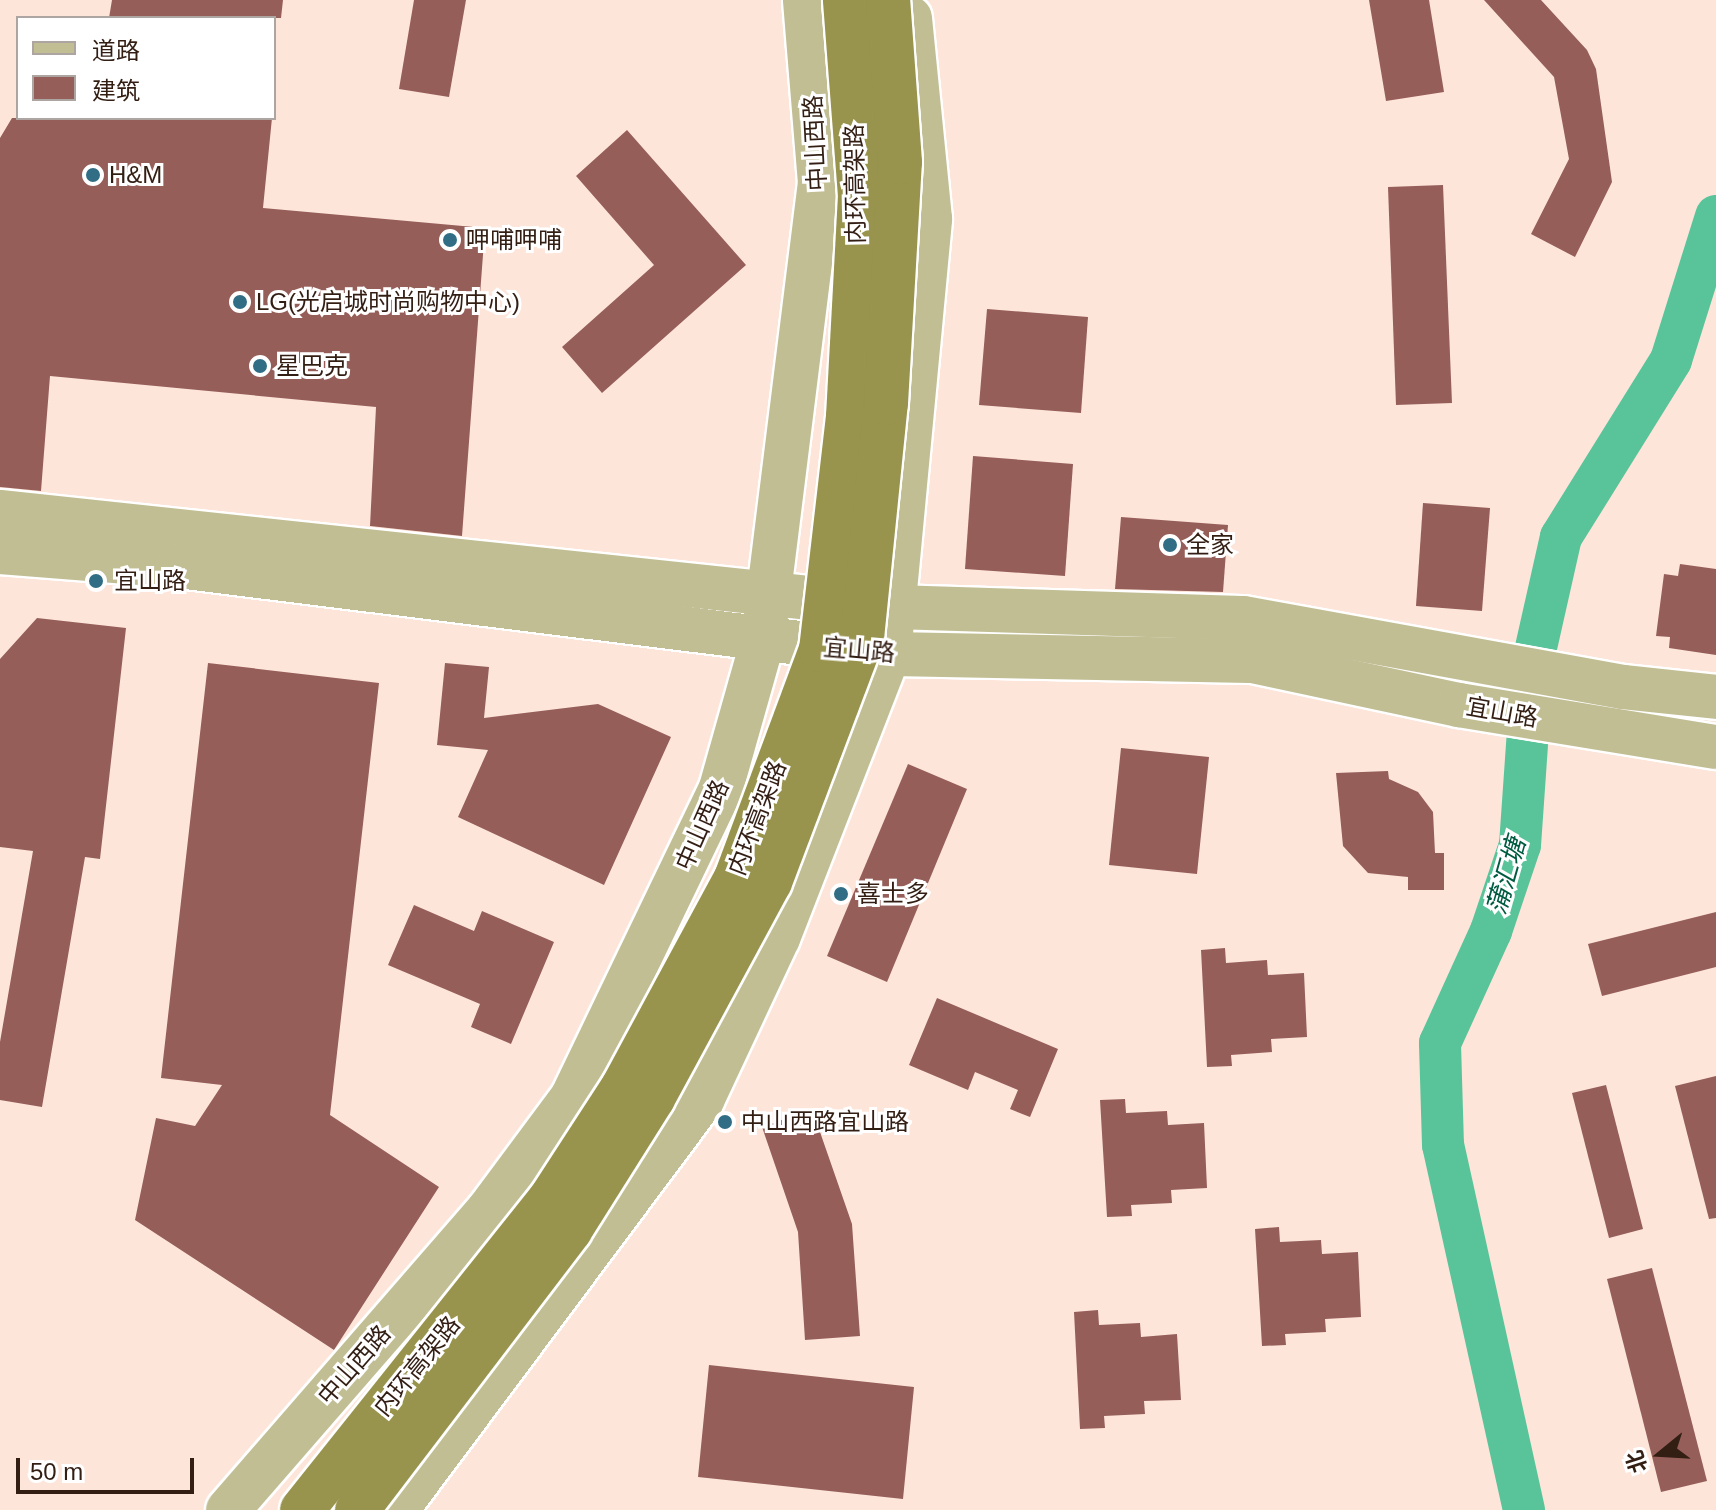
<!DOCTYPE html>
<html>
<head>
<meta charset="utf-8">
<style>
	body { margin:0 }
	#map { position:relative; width:1716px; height:1510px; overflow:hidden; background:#fde5da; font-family:Helvetica,"Noto Sans SC",sans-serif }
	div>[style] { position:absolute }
	.river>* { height:42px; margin:-21px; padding:0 21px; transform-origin:21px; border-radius:21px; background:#59c49a }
	.building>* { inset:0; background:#965e59 }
	.roads { filter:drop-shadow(2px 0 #fff) drop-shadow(-2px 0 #fff) drop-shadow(0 2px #fff) drop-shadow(0 -2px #fff) }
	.major>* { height:44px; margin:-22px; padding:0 22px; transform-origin:22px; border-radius:22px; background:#c1be94 }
	.bridges { filter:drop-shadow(2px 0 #fff) drop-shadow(-2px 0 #fff) drop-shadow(0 2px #fff) drop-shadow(0 -2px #fff) }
	.highway-bridge>* { height:44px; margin:-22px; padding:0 22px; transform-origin:22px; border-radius:22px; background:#98934d }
	.dots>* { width:22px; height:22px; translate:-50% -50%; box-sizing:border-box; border:4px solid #fff; border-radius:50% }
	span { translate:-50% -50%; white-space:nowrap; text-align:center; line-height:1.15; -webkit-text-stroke:6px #fff; paint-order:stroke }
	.street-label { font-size:24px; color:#331e14 }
	.poi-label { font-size:24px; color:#331e14 }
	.left { translate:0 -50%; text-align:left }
	.water-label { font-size:26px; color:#005b41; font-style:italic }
	.legend { position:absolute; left:16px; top:16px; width:260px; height:104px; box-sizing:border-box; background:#fff; border:2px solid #ada5a1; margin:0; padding:10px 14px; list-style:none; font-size:24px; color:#331e14 }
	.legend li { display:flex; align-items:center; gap:16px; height:40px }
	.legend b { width:40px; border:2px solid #ada5a1 }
	.north { position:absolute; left:1620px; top:1414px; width:80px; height:80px; -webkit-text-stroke:6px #fff; paint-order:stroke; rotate:252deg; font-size:22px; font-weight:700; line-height:32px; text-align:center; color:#331e14 }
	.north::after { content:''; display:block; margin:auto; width:28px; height:36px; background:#331e14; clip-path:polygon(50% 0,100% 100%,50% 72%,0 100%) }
	.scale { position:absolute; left:16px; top:1458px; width:178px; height:36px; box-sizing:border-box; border:4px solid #331e14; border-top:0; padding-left:10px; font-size:24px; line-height:28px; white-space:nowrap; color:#331e14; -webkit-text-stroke:6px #fff; paint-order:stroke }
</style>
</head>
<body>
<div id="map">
	<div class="river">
		<i style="left:1524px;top:1510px;width:374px;rotate:-102.5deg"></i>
		<i style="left:1443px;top:1145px;width:102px;rotate:-91.7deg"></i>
		<i style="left:1440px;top:1043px;width:123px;rotate:-65.5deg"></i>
		<i style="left:1491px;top:931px;width:91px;rotate:-71.4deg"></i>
		<i style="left:1520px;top:845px;width:184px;rotate:-86deg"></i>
		<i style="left:1533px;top:661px;width:127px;rotate:-77.3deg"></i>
		<i style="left:1561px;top:537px;width:208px;rotate:-58.1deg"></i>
		<i style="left:1671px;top:360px;width:151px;rotate:-72.6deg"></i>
	</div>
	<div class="building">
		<i style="clip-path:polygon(112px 0,283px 0,281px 18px,109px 18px)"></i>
		<i style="clip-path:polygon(414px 0,466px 0,449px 97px,399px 89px)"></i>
		<i style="clip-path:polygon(1369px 0,1429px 0,1444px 92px,1386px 101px)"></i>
		<i style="clip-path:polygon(1484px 0,1541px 0,1587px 50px,1596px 69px,1612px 182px,1575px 257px,1531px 234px,1569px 159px,1554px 77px)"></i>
		<i style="clip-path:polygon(12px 118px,272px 118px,263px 208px,485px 228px,462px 536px,370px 526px,376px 407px,50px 376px,41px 491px,0 487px,0 138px)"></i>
		<i style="clip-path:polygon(627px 130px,746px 265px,602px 393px,562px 347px,654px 265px,576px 176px)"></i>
		<i style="clip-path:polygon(1443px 185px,1452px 403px,1396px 405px,1388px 187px)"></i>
		<i style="clip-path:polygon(987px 309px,1088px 317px,1081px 413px,979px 405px)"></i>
		<i style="clip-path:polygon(973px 456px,1073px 464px,1065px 576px,965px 569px)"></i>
		<i style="clip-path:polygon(1423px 503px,1490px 508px,1482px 611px,1416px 606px)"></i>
		<i style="clip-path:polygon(1121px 517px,1228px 525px,1223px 592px,1115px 589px)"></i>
		<i style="clip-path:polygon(1680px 564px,1716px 569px,1716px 655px,1669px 648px,1670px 637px,1656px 636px,1664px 574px,1678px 576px)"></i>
		<i style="clip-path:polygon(37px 618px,126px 628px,100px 859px,85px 857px,42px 1107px,0 1100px,0 1042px,33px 851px,0 847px,0 659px)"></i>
		<i style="clip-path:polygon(208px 663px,379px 683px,330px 1115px,439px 1187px,334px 1350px,135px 1220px,156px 1118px,195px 1126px,222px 1085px,161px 1078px)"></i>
		<i style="clip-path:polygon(445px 663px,489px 667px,484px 718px,598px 704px,671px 737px,604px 885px,458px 817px,488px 750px,437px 745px)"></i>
		<i style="clip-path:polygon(1121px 748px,1209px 757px,1197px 874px,1109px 865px)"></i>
		<i style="clip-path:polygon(908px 764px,967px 789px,887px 982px,827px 956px)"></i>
		<i style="clip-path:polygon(1388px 771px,1389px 779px,1418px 792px,1433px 812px,1435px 853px,1444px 853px,1444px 890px,1408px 890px,1408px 877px,1368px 873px,1343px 846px,1336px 773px)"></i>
		<i style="clip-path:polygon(414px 905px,474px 931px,482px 911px,554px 942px,511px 1044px,471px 1027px,480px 1004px,388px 965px)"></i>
		<i style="clip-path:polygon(1716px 912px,1716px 967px,1602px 996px,1588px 944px)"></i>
		<i style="clip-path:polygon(1225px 948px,1226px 963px,1267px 960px,1268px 975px,1304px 973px,1307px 1037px,1271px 1039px,1272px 1052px,1231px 1055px,1232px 1066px,1207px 1067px,1201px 950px)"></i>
		<i style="clip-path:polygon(937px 998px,1058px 1049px,1030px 1117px,1010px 1109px,1018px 1090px,975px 1072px,968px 1090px,909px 1065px)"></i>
		<i style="clip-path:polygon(1716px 1076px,1716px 1218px,1709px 1219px,1675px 1086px)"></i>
		<i style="clip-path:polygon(1606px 1085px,1643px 1229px,1609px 1238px,1572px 1093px)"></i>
		<i style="clip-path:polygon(1125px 1099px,1126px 1113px,1167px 1111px,1168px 1125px,1204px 1123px,1207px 1188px,1171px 1190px,1172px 1203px,1131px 1205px,1132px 1216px,1107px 1217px,1100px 1100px)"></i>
		<i style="clip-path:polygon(812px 1109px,852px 1224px,860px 1336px,805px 1340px,798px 1232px,762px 1127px)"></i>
		<i style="clip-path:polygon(1279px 1227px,1280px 1242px,1321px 1240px,1322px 1254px,1358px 1252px,1361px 1317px,1325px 1319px,1326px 1332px,1285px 1334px,1286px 1345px,1262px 1346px,1255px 1229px)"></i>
		<i style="clip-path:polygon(1652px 1268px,1707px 1481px,1661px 1492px,1607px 1279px)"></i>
		<i style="clip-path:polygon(1098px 1310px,1099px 1325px,1140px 1323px,1141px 1337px,1177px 1334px,1181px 1400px,1144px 1401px,1145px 1414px,1104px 1416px,1105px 1428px,1080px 1429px,1074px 1312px)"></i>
		<i style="clip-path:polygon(709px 1365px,914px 1387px,903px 1499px,698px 1477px)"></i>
	</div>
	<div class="roads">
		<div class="major">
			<i style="left:0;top:512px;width:898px;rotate:6.07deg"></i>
			<i style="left:893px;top:607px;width:350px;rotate:1.8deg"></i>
			<i style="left:1243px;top:618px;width:386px;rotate:10.3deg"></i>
			<i style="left:1623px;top:687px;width:94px;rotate:6.1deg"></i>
			<i style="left:0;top:552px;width:179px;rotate:4.5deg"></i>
			<i style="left:178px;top:566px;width:716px;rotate:7.06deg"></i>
			<i style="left:889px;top:654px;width:364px;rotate:1.1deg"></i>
			<i style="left:1253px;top:661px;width:211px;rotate:12.1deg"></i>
			<i style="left:1459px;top:705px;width:260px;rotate:9.3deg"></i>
			<i style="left:228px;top:1510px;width:396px;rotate:-49deg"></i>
			<i style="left:488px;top:1211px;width:141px;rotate:-53.4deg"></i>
			<i style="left:572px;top:1098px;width:344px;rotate:-64.3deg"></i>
			<i style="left:721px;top:788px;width:154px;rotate:-74.2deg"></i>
			<i style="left:763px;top:640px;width:461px;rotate:-82.9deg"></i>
			<i style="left:820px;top:183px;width:184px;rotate:-94.7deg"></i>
			<i style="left:396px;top:1510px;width:512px;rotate:-53.26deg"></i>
			<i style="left:702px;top:1100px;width:179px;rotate:-64.9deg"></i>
			<i style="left:778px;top:938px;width:305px;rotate:-68.7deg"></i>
			<i style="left:889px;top:654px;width:437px;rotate:-84.6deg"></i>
			<i style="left:930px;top:219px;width:202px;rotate:-95.7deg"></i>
		</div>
	</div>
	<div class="bridges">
		<div class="highway-bridge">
			<i style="left:302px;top:1510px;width:396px;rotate:-51.4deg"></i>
			<i style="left:549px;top:1201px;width:136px;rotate:-57deg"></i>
			<i style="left:623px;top:1087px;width:238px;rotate:-61.6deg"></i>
			<i style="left:736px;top:878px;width:243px;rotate:-69.6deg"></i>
			<i style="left:821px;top:650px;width:235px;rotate:-83.4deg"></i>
			<i style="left:848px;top:417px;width:221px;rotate:-86.9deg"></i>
			<i style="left:860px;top:196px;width:197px;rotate:-94.4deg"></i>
			<i style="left:357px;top:1510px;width:352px;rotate:-52.7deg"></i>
			<i style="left:570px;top:1230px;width:156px;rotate:-57.8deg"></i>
			<i style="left:653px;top:1098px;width:246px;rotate:-61.6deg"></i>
			<i style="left:770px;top:882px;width:261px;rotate:-69.3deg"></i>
			<i style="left:862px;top:638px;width:236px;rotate:-84.2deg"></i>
			<i style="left:886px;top:403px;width:241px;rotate:-86.7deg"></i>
			<i style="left:900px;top:162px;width:162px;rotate:-94.2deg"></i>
		</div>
	</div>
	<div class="dots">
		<i style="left:93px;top:175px;background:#316e85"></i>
		<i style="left:450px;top:240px;background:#316e85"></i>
		<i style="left:240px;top:302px;background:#316e85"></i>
		<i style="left:260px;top:366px;background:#316e85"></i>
		<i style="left:1170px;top:545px;background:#316e85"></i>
		<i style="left:96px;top:581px;background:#316e85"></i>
		<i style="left:841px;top:894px;background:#316e85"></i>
		<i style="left:725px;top:1122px;background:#316e85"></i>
	</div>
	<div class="street-label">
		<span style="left:815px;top:143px;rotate:-93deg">中山西路</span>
		<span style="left:855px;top:184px;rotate:-91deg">内环高架路</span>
		<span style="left:859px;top:650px;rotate:5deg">宜山路</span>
		<span style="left:1502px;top:712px;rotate:10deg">宜山路</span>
		<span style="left:757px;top:818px;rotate:-69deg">内环高架路</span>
		<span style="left:702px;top:825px;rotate:-66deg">中山西路</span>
		<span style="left:354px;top:1365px;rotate:-49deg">中山西路</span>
		<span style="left:417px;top:1366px;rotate:-51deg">内环高架路</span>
	</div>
	<div class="poi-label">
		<span class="left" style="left:109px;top:175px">H&amp;M</span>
		<span class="left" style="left:466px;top:240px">呷哺呷哺</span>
		<span class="left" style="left:256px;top:302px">LG(光启城时尚购物中心)</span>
		<span class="left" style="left:276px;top:366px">星巴克</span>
		<span class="left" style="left:1186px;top:545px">全家</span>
		<span class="left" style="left:114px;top:581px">宜山路</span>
		<span class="left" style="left:857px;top:894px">喜士多</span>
		<span class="left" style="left:741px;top:1122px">中山西路宜山路</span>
	</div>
	<div class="water-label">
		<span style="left:1507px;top:876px;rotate:-74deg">蒲汇塘</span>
	</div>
	<ul class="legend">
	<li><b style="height:10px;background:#c1be94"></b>道路</li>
	<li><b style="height:22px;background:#965e59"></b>建筑</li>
	</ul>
	<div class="north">北</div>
	<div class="scale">50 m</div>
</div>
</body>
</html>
